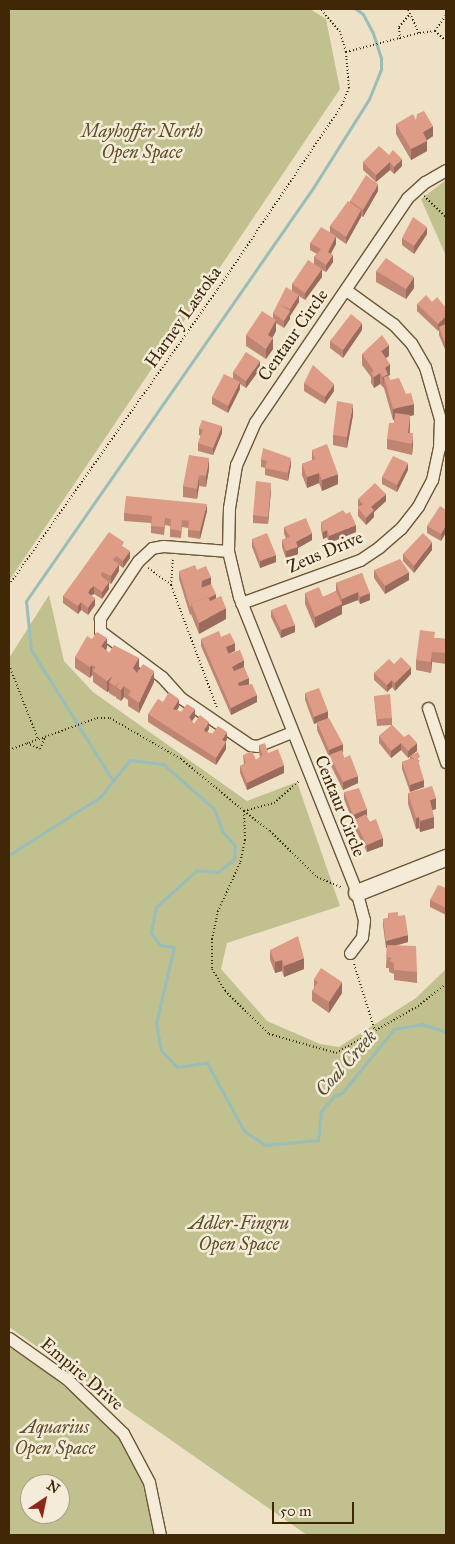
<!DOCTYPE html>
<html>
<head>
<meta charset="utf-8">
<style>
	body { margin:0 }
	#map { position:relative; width:455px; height:1544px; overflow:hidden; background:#eee1c5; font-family:"IM FELL Great Primer",serif }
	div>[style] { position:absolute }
	.green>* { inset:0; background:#c1c18f }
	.stream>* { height:3px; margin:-1.5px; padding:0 1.5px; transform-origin:1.5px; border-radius:1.5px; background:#99bdb8 }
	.path>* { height:2px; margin-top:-1px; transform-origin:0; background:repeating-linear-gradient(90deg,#402706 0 1px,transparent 0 3.5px) }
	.roads { filter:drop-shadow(1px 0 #6c5636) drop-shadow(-1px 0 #6c5636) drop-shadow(0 1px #6c5636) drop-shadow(0 -1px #6c5636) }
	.street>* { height:11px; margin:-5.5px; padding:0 5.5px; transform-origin:5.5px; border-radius:5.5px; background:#f4ecd9 }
	.secondary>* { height:16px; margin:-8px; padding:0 8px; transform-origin:8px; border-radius:8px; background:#f4ecd9 }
	.wall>* { inset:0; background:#bf8573 }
	.shaded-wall>* { inset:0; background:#9b6c5e }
	.building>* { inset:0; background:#de9b86 }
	span { translate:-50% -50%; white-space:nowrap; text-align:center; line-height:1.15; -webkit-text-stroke:5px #f4ecd9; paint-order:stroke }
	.park-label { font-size:18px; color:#604e28; font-style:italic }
	.street-label { font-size:18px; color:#402706 }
	.water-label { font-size:19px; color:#564c32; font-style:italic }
	.frame { position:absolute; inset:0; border:10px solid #402706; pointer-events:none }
	.north { position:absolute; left:20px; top:1474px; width:50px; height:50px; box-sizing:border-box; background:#f4ecd9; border:1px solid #ac9d85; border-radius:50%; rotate:34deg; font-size:14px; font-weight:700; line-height:20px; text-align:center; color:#402706 }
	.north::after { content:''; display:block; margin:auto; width:18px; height:22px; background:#8f2418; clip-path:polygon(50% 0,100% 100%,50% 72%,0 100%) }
	.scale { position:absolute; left:272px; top:1502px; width:82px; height:22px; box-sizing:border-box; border:2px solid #402706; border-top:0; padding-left:6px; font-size:15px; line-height:18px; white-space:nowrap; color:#402706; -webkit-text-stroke:4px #f4ecd9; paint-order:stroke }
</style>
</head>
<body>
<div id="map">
	<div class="green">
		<i style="clip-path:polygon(9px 9px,310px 9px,326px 19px,340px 89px,9px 581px)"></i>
		<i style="clip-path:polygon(446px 180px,446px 256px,421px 199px)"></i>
		<i style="clip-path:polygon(49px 595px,64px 661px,93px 692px,247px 801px,297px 782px,340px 906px,227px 943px,221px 969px,267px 1021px,320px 1044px,339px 1047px,416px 998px,446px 969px,446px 1535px,307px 1535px,9px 1327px,9px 658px)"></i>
		<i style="clip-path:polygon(evenodd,9px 1347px,47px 1372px,93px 1410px,120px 1439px,142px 1482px,155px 1535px,9px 1535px,9px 1347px,30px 1484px,60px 1484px,60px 1514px,30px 1514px,30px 1484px)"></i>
	</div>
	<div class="stream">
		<i style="left:113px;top:781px;width:155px;rotate:-122deg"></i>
		<i style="left:31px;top:650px;width:49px;rotate:-95.8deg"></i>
		<i style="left:26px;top:601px;width:503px;rotate:-55.2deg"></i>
		<i style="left:313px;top:188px;width:105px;rotate:-57.8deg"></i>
		<i style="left:369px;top:99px;width:32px;rotate:-68deg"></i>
		<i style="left:381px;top:69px;width:11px;rotate:-90deg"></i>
		<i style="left:381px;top:58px;width:26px;rotate:-108deg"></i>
		<i style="left:373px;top:33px;width:21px;rotate:-118deg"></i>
		<i style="left:363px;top:14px;width:9px;rotate:-144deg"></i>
		<i style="left:9px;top:855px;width:108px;rotate:-32.5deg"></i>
		<i style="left:100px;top:797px;width:48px;rotate:-51deg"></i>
		<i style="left:130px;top:760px;width:33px;rotate:7deg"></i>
		<i style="left:163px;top:764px;width:68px;rotate:41.4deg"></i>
		<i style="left:214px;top:809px;width:25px;rotate:69deg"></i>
		<i style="left:223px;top:832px;width:18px;rotate:49deg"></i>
		<i style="left:235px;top:846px;width:13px;rotate:94deg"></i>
		<i style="left:234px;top:859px;width:21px;rotate:141deg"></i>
		<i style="left:218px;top:872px;width:21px;rotate:-175deg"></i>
		<i style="left:197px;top:870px;width:55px;rotate:137.9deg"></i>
		<i style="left:156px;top:907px;width:26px;rotate:101deg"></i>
		<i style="left:151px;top:933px;width:15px;rotate:53deg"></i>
		<i style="left:160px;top:945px;width:14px;rotate:8deg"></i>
		<i style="left:174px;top:947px;width:78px;rotate:103.3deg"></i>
		<i style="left:156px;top:1023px;width:27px;rotate:80deg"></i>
		<i style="left:161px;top:1050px;width:23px;rotate:47deg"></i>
		<i style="left:177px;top:1067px;width:30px;rotate:-8deg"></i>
		<i style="left:207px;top:1063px;width:77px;rotate:61.4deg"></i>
		<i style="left:244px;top:1131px;width:25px;rotate:34deg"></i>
		<i style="left:265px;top:1145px;width:53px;rotate:-5.4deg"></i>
		<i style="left:318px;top:1140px;width:29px;rotate:-84deg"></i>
		<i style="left:321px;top:1111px;width:20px;rotate:-49deg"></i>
		<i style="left:334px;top:1096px;width:9px;rotate:-21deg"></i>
		<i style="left:342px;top:1093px;width:82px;rotate:-50.9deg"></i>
		<i style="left:394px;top:1029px;width:28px;rotate:-10deg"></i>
		<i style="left:422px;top:1024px;width:25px;rotate:18deg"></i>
	</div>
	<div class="path">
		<i style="left:435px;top:31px;width:15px;rotate:42deg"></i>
		<i style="left:420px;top:33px;width:15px;rotate:-8deg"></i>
		<i style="left:435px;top:31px;width:19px;rotate:-55deg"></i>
		<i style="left:400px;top:39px;width:12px;rotate:-95deg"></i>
		<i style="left:399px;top:27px;width:16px;rotate:-50deg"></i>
		<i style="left:346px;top:52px;width:75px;rotate:-14.6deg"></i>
		<i style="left:419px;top:33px;width:26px;rotate:-115deg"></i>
		<i style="left:424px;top:196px;width:30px;rotate:44deg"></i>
		<i style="left:148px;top:568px;width:29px;rotate:36deg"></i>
		<i style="left:171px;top:585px;width:131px;rotate:69.5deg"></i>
		<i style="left:9px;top:585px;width:362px;rotate:-54.8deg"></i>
		<i style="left:218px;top:289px;width:222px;rotate:-56deg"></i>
		<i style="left:342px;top:105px;width:18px;rotate:-68deg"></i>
		<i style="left:349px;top:88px;width:36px;rotate:-95deg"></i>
		<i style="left:346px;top:52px;width:21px;rotate:-107deg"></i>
		<i style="left:340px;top:32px;width:30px;rotate:-130deg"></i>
		<i style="left:171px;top:585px;width:28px;rotate:-86deg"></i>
		<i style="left:9px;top:665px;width:79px;rotate:68.6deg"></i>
		<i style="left:27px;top:743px;width:14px;rotate:25deg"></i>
		<i style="left:40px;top:749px;width:13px;rotate:-67deg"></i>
		<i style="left:9px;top:750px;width:94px;rotate:-20deg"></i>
		<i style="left:97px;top:718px;width:13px"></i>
		<i style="left:110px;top:718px;width:82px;rotate:30deg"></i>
		<i style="left:181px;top:759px;width:82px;rotate:39.5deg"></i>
		<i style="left:244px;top:811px;width:29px;rotate:88deg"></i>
		<i style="left:245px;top:840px;width:24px;rotate:102deg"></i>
		<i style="left:240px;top:863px;width:53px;rotate:114.6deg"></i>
		<i style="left:218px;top:911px;width:29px;rotate:102deg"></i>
		<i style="left:212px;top:939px;width:30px;rotate:90deg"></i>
		<i style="left:212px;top:969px;width:26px;rotate:59deg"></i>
		<i style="left:225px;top:991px;width:62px;rotate:44.3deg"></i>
		<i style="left:269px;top:1034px;width:70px;rotate:15.8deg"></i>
		<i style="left:336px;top:1053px;width:95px;rotate:-29.8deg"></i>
		<i style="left:418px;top:1006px;width:36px;rotate:-38deg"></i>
		<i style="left:244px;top:811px;width:33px;rotate:38deg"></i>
		<i style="left:270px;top:831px;width:66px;rotate:44.4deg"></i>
		<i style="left:317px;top:877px;width:26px;rotate:23deg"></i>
		<i style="left:244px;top:811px;width:31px;rotate:-15deg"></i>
		<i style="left:274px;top:803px;width:33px;rotate:-41deg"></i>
		<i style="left:354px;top:964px;width:70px;rotate:72.6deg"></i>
	</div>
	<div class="roads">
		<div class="street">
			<i style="left:228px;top:551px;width:65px;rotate:-175.6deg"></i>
			<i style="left:163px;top:546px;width:11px;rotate:170deg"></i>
			<i style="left:152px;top:548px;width:19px;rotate:137deg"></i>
			<i style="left:138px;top:561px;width:69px;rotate:123.7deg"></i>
			<i style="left:100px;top:618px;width:13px;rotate:90deg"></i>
			<i style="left:100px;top:631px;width:77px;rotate:36.6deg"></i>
			<i style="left:162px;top:677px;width:28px;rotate:48deg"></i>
			<i style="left:181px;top:698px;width:83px;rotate:34.3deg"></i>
			<i style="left:250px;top:745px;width:7px;rotate:8deg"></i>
			<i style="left:257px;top:746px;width:38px;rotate:-22deg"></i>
			<i style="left:241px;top:603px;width:127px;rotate:-19.9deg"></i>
			<i style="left:360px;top:560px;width:23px;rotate:-34deg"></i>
			<i style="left:379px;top:547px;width:29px;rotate:-41deg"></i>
			<i style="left:401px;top:528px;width:28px;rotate:-52deg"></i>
			<i style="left:418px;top:506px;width:30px;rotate:-62deg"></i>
			<i style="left:432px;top:480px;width:33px;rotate:-78deg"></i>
			<i style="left:439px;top:448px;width:29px;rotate:-88deg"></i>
			<i style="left:440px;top:419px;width:54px;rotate:-106.1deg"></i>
			<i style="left:425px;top:367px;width:28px;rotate:-120deg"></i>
			<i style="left:411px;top:343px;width:26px;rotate:-133deg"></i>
			<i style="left:393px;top:324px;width:58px;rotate:-144.1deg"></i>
			<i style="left:428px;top:708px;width:57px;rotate:71.6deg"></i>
			<i style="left:350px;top:953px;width:20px;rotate:-53deg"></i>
			<i style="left:362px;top:937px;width:17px;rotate:-83deg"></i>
			<i style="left:364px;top:920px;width:28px;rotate:-105deg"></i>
			<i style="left:357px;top:893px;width:319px;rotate:-111.7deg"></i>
			<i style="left:239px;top:597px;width:47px;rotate:-103.4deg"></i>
			<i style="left:228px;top:551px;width:43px;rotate:-88.7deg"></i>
			<i style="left:229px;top:508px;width:44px;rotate:-80.8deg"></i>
			<i style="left:236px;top:465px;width:47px;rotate:-66.2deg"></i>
			<i style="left:255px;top:422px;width:271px;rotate:-55.8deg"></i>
			<i style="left:407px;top:198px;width:24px;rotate:-42deg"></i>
			<i style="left:425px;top:182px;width:24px;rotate:-30deg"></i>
			<i style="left:9px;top:1338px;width:71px;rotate:35.3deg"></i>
			<i style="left:67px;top:1379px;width:78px;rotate:44deg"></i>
			<i style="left:123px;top:1433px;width:55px;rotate:62deg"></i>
			<i style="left:149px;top:1482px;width:54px;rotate:78.3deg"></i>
		</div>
		<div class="secondary">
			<i style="left:357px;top:893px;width:96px;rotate:-21.5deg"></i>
		</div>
	</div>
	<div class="wall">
		<i style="clip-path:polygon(396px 124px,433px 136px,427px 140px,427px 151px,411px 160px,396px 134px)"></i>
		<i style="clip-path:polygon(389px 155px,402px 166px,394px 174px,390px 170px,376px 182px,363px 170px,363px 162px)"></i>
		<i style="clip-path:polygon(378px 191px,363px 217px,361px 216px,361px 217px,346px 244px,336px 237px,336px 244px,331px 253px,333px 262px,326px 272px,322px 270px,322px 277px,305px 300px,299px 296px,299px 302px,290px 316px,290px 319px,284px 328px,276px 323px,276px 331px,272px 338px,273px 349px,266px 359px,246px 346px,246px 335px,273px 318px,273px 313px,292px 291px,292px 284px,314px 264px,314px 257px,317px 254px,310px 250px,310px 243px,330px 233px,330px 226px,350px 202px,350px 201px)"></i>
		<i style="clip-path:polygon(427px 234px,414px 254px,402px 245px,402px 238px)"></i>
		<i style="clip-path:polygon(376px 271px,414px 288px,406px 299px,376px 282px)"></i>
		<i style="clip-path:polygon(432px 302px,446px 308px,446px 324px,445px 325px,446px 324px,446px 352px,439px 335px,439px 330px,438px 331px,417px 311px,417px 304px)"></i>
		<i style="clip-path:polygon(362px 330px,343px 358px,330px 348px,330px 341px)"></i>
		<i style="clip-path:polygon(362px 354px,389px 356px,386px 358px,390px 375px,388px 376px,390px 380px,414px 415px,410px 416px,410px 433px,413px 444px,412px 455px,387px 449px,387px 439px,394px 423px,394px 420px,393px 420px,384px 388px,380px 384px,374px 388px,371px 383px,371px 377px,362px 365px)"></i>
		<i style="clip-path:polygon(260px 369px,246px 388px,240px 384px,240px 389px,228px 413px,212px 404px,212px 397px,233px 378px,233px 372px)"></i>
		<i style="clip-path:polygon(304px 383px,334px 391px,325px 404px,304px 391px)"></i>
		<i style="clip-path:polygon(353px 415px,347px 448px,333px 445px,333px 435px)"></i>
		<i style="clip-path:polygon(199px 428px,222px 433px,213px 455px,198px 451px,198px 443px,201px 436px,199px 435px)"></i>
		<i style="clip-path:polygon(312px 450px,338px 484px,322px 491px,319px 483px,307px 488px,302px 475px,302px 464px,312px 460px)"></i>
		<i style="clip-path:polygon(261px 459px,291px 465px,288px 481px,265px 475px,265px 468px,261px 467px)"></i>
		<i style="clip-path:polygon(209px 469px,206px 487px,199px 486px,197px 499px,183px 497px,183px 486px)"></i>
		<i style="clip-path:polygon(408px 470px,397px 492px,382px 484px,382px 477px)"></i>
		<i style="clip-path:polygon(271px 490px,268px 524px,253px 523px,253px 515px)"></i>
		<i style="clip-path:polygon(358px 499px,386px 501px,374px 512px,374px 517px,366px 525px,358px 516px,358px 508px,359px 507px,358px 506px)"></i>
		<i style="clip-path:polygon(446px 510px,441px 541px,427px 533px,427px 526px)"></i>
		<i style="clip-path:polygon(207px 511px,200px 539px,188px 537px,188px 528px,182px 527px,181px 538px,170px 537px,170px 526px,165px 525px,164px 535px,151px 533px,151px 523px,124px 521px,124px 513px)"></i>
		<i style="clip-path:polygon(321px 522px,356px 532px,329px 543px,327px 537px,323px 539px,321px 529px)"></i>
		<i style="clip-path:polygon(284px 527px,312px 540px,298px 548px,298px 554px,286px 559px,282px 547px,282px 540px,286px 538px,284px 534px)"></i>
		<i style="clip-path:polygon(252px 539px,276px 562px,260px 568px,252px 547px)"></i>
		<i style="clip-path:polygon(124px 547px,130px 558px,123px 568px,119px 565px,119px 571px,111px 584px,109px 583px,109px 589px,102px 599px,94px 594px,91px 595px,95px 605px,88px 615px,81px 610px,78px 614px,63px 603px,63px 596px)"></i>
		<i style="clip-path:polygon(432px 550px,414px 573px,403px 561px,403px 554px)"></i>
		<i style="clip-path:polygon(197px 570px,211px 584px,216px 599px,226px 619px,199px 634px,191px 614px,190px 615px,179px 579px,179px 571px)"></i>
		<i style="clip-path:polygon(374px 570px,409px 580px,385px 594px,374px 578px)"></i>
		<i style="clip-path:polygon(362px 573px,370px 600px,360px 604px,358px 600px,342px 606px,342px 614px,315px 628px,305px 604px,305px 593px,323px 597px,336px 591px,336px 583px)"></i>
		<i style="clip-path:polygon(271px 610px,295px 632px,281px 638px,271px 617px)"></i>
		<i style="clip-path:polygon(221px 637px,235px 651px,229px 653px,244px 667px,249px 684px,257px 702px,231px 715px,201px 646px,201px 639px)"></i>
		<i style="clip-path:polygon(435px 638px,446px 639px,446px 664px,432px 662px,431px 673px,416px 670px,416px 660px)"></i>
		<i style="clip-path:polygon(107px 648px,106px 650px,109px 653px,139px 658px,139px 669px,154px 682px,139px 713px,128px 706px,128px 700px,124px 697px,121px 701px,116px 698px,116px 696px,115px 697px,109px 693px,109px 691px,107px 692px,93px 682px,93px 676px,92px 675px,90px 678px,75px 668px,75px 657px)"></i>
		<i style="clip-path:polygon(394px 664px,411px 674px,395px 691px,392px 687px,387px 692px,374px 680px,374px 673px)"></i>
		<i style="clip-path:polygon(305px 693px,328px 718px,343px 752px,342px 752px,344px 758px,358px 783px,343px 790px,329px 762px,329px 757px,317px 730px,317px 723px,314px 724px,305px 700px)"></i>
		<i style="clip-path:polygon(374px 696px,392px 718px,392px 725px,377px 726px)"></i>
		<i style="clip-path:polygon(163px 702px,179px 707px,176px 710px,195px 717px,192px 721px,194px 724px,209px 729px,207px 732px,227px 739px,226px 742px,226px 749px,216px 765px,148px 722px,148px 714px)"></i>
		<i style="clip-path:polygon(392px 725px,417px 751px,411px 755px,420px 761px,418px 762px,424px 787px,410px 792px,402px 769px,402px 762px,410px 759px,410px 756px,408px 758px,401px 750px,391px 758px,379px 743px,379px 736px)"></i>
		<i style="clip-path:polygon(259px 745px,268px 753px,284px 773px,247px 790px,240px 773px,240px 766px,244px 764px,243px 755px,256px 760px,260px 757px,259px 752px)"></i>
		<i style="clip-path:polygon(344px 792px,367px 817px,383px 846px,367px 852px,354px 827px,354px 822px,353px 822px,344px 799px)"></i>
		<i style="clip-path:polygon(408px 793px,436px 809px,432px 810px,434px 828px,420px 832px,419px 828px,416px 829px,408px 804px)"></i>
		<i style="clip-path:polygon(446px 888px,446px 915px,430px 907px,430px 900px)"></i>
		<i style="clip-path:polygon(388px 913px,398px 916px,408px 942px,395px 946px,417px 972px,417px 983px,394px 980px,394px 974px,389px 972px,389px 968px,386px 968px,387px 948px,386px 948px,383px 926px,383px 919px,388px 918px)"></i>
		<i style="clip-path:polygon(270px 950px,304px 969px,284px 977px,282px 971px,275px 973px,270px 960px)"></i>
		<i style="clip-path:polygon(314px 979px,342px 993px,329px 1013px,312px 1001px,312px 991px,314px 988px)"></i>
	</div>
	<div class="shaded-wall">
		<i style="clip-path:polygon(433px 126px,433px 136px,423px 143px,423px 132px)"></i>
		<i style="clip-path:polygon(427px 141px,427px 151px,411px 160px,411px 149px)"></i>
		<i style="clip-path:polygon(402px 159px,402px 166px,394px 174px,394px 167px)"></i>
		<i style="clip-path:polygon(390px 162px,390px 170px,376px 182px,376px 175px)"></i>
		<i style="clip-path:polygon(378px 184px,378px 191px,363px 217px,363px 210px)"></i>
		<i style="clip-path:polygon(361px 210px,361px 217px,346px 244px,346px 237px)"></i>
		<i style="clip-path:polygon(427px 227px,427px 234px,414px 254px,414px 246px)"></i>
		<i style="clip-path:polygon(336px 236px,336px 244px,328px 259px,328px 252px)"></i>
		<i style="clip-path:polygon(333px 255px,333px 262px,326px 272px,326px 265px)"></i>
		<i style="clip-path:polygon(322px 269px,322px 277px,305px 300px,305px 293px)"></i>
		<i style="clip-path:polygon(414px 277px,414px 288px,406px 299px,406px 289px)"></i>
		<i style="clip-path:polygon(299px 295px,299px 302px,290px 316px,290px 319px,284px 328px,284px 321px,290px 312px,290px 309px)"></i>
		<i style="clip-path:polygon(446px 316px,446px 324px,440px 330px,439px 327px,438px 331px,438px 324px)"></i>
		<i style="clip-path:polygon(276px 320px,276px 331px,270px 342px,273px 338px,273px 349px,266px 359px,266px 349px,268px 335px)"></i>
		<i style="clip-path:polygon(362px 323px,362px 330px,343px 358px,343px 350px)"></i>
		<i style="clip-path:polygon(389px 345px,389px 356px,381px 361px,381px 351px)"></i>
		<i style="clip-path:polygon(260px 361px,260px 369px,246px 388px,246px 381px)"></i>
		<i style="clip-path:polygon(390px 364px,390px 375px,384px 377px,383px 388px,383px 377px,385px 368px)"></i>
		<i style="clip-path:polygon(380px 373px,380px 384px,374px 388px,374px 377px)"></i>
		<i style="clip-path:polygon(240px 382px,240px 389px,228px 413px,228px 406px)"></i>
		<i style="clip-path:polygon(334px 384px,334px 391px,325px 404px,325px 397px)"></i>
		<i style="clip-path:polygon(353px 404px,353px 415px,347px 448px,347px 437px)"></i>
		<i style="clip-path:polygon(414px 404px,414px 415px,410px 416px,410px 425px,408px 444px,408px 433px,410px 416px,393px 420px,393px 409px)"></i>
		<i style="clip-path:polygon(222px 426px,222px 433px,213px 455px,213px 448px)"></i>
		<i style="clip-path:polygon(413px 433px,413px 444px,412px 455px,412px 444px)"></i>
		<i style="clip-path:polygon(209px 458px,209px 469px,206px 487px,206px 476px)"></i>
		<i style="clip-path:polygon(291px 458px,291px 465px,288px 481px,288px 473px)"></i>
		<i style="clip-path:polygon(408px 463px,408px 470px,397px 492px,397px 485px)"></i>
		<i style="clip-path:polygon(319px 473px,319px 483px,307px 488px,307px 477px)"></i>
		<i style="clip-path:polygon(338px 474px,338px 484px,322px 491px,322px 480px)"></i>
		<i style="clip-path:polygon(199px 475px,199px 486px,197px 499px,197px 489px)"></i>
		<i style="clip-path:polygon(271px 483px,271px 490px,268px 524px,268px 517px)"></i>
		<i style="clip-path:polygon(386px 494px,386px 501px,374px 512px,374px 517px,366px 525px,366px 518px,371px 507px)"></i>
		<i style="clip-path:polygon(207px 504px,207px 511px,200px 539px,200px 531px)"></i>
		<i style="clip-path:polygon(356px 525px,356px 532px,329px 543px,329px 536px)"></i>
		<i style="clip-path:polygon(446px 525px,446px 533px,441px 541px,441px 534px)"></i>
		<i style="clip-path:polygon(327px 530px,327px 537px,323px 539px,323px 532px)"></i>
		<i style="clip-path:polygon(312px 533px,312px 540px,298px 548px,298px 554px,286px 559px,286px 551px,296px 542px)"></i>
		<i style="clip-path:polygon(432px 542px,432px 550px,414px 573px,414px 566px)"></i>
		<i style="clip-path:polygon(130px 551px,130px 558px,123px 568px,123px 561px)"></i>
		<i style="clip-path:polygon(276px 555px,276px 562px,260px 568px,260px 561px)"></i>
		<i style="clip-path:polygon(119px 564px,119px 571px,111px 584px,111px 576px)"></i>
		<i style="clip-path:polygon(409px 572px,409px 580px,385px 594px,385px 586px)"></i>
		<i style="clip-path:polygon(211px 577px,211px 584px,202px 589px,202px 581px)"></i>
		<i style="clip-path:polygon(109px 582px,109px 589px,102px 599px,102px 592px)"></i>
		<i style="clip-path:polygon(94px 586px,94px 594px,90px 596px,88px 593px,90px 589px)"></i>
		<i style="clip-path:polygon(358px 592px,358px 600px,342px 606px,342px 599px)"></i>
		<i style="clip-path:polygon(370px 593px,370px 600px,360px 604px,360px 597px)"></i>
		<i style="clip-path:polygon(216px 594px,216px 601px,192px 606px)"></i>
		<i style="clip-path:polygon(95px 598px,95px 605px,88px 615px,88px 608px)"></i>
		<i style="clip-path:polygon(81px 602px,81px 610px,78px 614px,78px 606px)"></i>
		<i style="clip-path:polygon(342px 604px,342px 614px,315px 628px,315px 617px)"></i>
		<i style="clip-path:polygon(226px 608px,226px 619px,199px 634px,199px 623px)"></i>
		<i style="clip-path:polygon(295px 625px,295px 632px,281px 638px,281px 630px)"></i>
		<i style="clip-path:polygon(107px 638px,107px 648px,101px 657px,101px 646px)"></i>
		<i style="clip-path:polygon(235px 643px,235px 651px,226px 655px,226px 647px)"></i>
		<i style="clip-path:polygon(432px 652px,432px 662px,431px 673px,431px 662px)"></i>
		<i style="clip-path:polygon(139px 658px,139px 669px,133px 678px,133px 668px)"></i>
		<i style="clip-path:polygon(244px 660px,244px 667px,232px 674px,232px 667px)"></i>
		<i style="clip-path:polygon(92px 665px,92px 675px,90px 678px,90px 667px)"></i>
		<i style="clip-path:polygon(411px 667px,411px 674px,395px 691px,395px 683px)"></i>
		<i style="clip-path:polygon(154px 671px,154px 682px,139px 713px,139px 703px)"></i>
		<i style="clip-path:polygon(113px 676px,109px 682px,109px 691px,107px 692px,107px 681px)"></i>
		<i style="clip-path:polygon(249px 678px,249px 685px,238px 691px,238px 683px)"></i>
		<i style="clip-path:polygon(392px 680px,392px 687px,387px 692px,387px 685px)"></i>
		<i style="clip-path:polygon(124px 686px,124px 697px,121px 701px,121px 690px)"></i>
		<i style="clip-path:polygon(257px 695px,257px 702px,231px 715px,231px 708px)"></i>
		<i style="clip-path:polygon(179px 699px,179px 707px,173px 716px,173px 709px)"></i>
		<i style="clip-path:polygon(195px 709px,195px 717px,189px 725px,189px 717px)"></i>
		<i style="clip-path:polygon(328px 711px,328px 718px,314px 724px,314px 717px)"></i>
		<i style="clip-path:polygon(209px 722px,209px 729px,204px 737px,204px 730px)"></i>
		<i style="clip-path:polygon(227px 732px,227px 739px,222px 747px,222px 740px)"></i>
		<i style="clip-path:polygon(226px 742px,226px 749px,216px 765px,216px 758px)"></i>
		<i style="clip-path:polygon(401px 743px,401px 750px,391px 758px,391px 751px)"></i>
		<i style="clip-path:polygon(417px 743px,417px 751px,408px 758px,408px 751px)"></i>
		<i style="clip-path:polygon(343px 744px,343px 752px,330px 757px,329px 755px,329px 757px,329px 750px)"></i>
		<i style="clip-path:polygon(284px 765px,284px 773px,247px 790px,247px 783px)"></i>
		<i style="clip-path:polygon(358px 776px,358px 783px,343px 790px,343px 782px)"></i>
		<i style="clip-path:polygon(424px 780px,424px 787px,410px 792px,410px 785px)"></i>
		<i style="clip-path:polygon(436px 798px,436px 809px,430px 811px,430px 800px)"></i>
		<i style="clip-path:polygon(367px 809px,367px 817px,354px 820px,354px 822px,353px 822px,353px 815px)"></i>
		<i style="clip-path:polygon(419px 817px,419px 828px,416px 829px,416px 818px)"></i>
		<i style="clip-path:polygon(434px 817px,434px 828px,420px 832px,420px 821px)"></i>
		<i style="clip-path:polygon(383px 838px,383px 846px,367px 852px,367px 845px)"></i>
		<i style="clip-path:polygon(408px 935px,408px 942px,386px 948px,386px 941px)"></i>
		<i style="clip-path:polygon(304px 958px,304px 969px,284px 977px,284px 966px)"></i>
		<i style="clip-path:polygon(282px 960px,282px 971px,275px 973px,275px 962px)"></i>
		<i style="clip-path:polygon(342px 982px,342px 993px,329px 1013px,329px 1002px)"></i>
	</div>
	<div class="building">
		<i style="clip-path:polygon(424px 111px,433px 126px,423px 132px,427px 141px,411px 149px,396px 124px,413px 114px,416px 120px,417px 114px)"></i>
		<i style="clip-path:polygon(379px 146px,389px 155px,393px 150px,402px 159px,394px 167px,390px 162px,376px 175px,363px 162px)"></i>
		<i style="clip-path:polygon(366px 175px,378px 184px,363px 210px,350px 201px)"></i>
		<i style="clip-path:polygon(348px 201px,361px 210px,346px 237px,330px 226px)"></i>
		<i style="clip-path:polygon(413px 217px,427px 227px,414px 246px,402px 238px)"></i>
		<i style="clip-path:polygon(321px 227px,336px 236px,328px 252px,333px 255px,326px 265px,314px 257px,321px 249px,310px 243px)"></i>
		<i style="clip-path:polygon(386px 258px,414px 277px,406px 289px,376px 271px)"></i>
		<i style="clip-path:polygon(308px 260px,322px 269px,305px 293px,292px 284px)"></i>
		<i style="clip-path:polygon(286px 287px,299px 295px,290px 309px,281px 305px,290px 311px,284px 321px,273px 313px)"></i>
		<i style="clip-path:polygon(426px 295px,432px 302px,437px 297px,446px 308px,446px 316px,438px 324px,417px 304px)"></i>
		<i style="clip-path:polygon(262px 311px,276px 320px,268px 335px,273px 338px,266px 349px,246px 335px)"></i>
		<i style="clip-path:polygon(351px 314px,362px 323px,343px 350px,330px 341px)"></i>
		<i style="clip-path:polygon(446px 324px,446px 345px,439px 327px)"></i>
		<i style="clip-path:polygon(382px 335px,389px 345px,381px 351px,390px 364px,385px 368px,388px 374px,383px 377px,380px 373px,374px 377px,371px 373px,374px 371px,362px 354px)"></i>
		<i style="clip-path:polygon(246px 352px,260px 361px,246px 381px,233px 372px)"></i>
		<i style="clip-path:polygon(313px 365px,334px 384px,325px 397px,304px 383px)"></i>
		<i style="clip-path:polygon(224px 374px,240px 382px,228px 406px,212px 397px)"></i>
		<i style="clip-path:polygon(389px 376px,390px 380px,399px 378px,406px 394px,411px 393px,414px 404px,393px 409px,384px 377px)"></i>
		<i style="clip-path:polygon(337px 401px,353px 404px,347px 437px,333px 435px)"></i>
		<i style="clip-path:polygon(395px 413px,410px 415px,408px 433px,413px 433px,412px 444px,387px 439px,389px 423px,394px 423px)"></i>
		<i style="clip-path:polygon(202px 420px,222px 426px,213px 448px,198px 443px,203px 429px,199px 428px)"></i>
		<i style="clip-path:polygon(327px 444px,338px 474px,322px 480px,319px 473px,307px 477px,302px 464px,315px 459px,312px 450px)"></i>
		<i style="clip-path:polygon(263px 448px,291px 458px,288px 473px,265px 468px,267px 461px,261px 459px)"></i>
		<i style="clip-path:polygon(189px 455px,209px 458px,206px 476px,199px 475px,197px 489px,183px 486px)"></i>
		<i style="clip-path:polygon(393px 456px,408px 463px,397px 485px,382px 477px)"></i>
		<i style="clip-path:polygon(256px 481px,271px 483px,268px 517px,253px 515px)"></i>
		<i style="clip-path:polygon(375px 483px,386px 494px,371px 507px,374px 510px,366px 518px,358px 508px,363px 504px,358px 499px)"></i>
		<i style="clip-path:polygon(126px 496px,207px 504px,200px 531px,188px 530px,189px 521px,182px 520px,181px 531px,170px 529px,171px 519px,165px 518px,164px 527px,151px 526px,152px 516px,124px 513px)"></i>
		<i style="clip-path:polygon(440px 506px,446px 510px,446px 525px,441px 534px,427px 526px)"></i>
		<i style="clip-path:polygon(343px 510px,346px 514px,350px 512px,356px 525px,329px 536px,327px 530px,323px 532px,321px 522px)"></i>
		<i style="clip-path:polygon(306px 518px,312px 533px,296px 542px,298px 547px,286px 551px,282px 540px,290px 537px,284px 527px)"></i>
		<i style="clip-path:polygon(109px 532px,124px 542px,122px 546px,130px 551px,123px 561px,116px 556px,113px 560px,119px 564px,111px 576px,102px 572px,101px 576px,109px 582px,102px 592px,94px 586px,90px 589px,88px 593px,95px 598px,88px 608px,81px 602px,78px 606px,63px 596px)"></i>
		<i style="clip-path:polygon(267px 533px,276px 555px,260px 561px,252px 539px)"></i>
		<i style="clip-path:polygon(423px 533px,432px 542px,414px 566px,403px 554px)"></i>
		<i style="clip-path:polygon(400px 559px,409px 572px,385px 586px,374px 570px)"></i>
		<i style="clip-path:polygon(195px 565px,197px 570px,206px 566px,211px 577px,202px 581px,201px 588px,211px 584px,216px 594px,209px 598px,208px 597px,191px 603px,191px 607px,190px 607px,179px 571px)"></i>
		<i style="clip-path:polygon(362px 573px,370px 593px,360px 597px,358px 592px,342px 599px,336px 583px)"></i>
		<i style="clip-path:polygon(319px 587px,323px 597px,336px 591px,342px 604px,315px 617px,305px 593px)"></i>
		<i style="clip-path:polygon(221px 596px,226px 608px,199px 623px,191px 603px,208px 597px,210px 601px)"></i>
		<i style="clip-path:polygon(286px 604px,295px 625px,281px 630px,271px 610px)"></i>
		<i style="clip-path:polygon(420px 630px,435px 632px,434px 638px,446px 639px,446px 653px,432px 652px,431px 662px,416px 660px)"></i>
		<i style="clip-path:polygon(219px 631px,221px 637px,230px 633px,235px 643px,226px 647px,227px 650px,229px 654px,240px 650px,244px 660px,232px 667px,234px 671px,244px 667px,249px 678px,238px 683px,239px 686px,252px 684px,257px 695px,231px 708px,201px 639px)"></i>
		<i style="clip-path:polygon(97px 632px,107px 638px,101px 646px,109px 653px,114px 645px,139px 658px,133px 668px,137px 673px,143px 664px,154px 671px,139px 703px,128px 695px,131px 691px,124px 686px,121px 690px,116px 687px,120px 681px,115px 686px,109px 682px,113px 676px,107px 681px,93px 671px,96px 667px,92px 665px,90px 667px,75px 657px,87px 636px,92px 639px)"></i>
		<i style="clip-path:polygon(401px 657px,411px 667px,395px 683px,392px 680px,387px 685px,374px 673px,389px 659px,394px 664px)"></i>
		<i style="clip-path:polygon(319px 688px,328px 711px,314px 717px,305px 693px)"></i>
		<i style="clip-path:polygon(169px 692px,179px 699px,173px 709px,181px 712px,187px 704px,195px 709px,189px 717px,194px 724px,200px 715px,209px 722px,204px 730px,206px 732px,212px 734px,218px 726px,227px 732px,222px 740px,226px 742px,216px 758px,148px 714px,158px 699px,163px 702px)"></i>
		<i style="clip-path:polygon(390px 694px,392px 718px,377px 719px,374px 696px)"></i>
		<i style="clip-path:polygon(329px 718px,343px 744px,329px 750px,317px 722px)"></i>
		<i style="clip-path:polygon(392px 725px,404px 737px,409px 734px,417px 743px,408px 751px,401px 743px,391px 751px,379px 736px)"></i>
		<i style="clip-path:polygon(265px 743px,268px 753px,278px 749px,284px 765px,247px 783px,240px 766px,246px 763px,243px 755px,252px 751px,256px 760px,259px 758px,263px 755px,259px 745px)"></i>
		<i style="clip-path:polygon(342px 750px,344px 758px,350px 755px,358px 776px,343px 782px,329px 755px)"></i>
		<i style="clip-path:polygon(418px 752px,420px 757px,417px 759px,417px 757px,412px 758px,410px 756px)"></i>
		<i style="clip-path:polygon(417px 757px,424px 780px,410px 785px,402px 762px)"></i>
		<i style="clip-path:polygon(432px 786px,436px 798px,430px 800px,434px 817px,420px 821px,419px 817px,416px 818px,408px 793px)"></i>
		<i style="clip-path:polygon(359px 788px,367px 809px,353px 815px,344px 792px)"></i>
		<i style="clip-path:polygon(366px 814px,369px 822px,376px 819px,383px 838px,367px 845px,354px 820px)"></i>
		<i style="clip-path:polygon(438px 885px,446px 888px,446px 908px,430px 900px)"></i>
		<i style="clip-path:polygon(398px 912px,398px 916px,405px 915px,408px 935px,386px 941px,383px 919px,389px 918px,388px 913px)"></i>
		<i style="clip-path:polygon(298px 936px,304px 958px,284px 966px,282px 960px,275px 962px,270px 950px)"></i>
		<i style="clip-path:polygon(387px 945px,416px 946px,417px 972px,394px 970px,394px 963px,389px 961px,392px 958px,386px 957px)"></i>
		<i style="clip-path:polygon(321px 968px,342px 982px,329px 1002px,312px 991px,318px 982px,314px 979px)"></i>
	</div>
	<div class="park-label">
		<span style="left:142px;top:142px">Mayhoffer North<br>Open Space</span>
		<span style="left:239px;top:1234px">Adler-Fingru<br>Open Space</span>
		<span style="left:55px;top:1438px">Aquarius<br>Open Space</span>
	</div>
	<div class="street-label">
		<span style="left:183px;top:317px;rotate:-55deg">Harney Lastoka</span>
		<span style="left:293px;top:335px;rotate:-55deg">Centaur Circle</span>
		<span style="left:325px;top:552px;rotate:-23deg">Zeus Drive</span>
		<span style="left:340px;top:806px;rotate:68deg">Centaur Circle</span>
		<span style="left:82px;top:1374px;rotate:40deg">Empire Drive</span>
	</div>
	<div class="water-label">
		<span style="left:346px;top:1063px;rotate:-48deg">Coal Creek</span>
	</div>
	<div class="frame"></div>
	<div class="north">N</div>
	<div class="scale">50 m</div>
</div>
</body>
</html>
